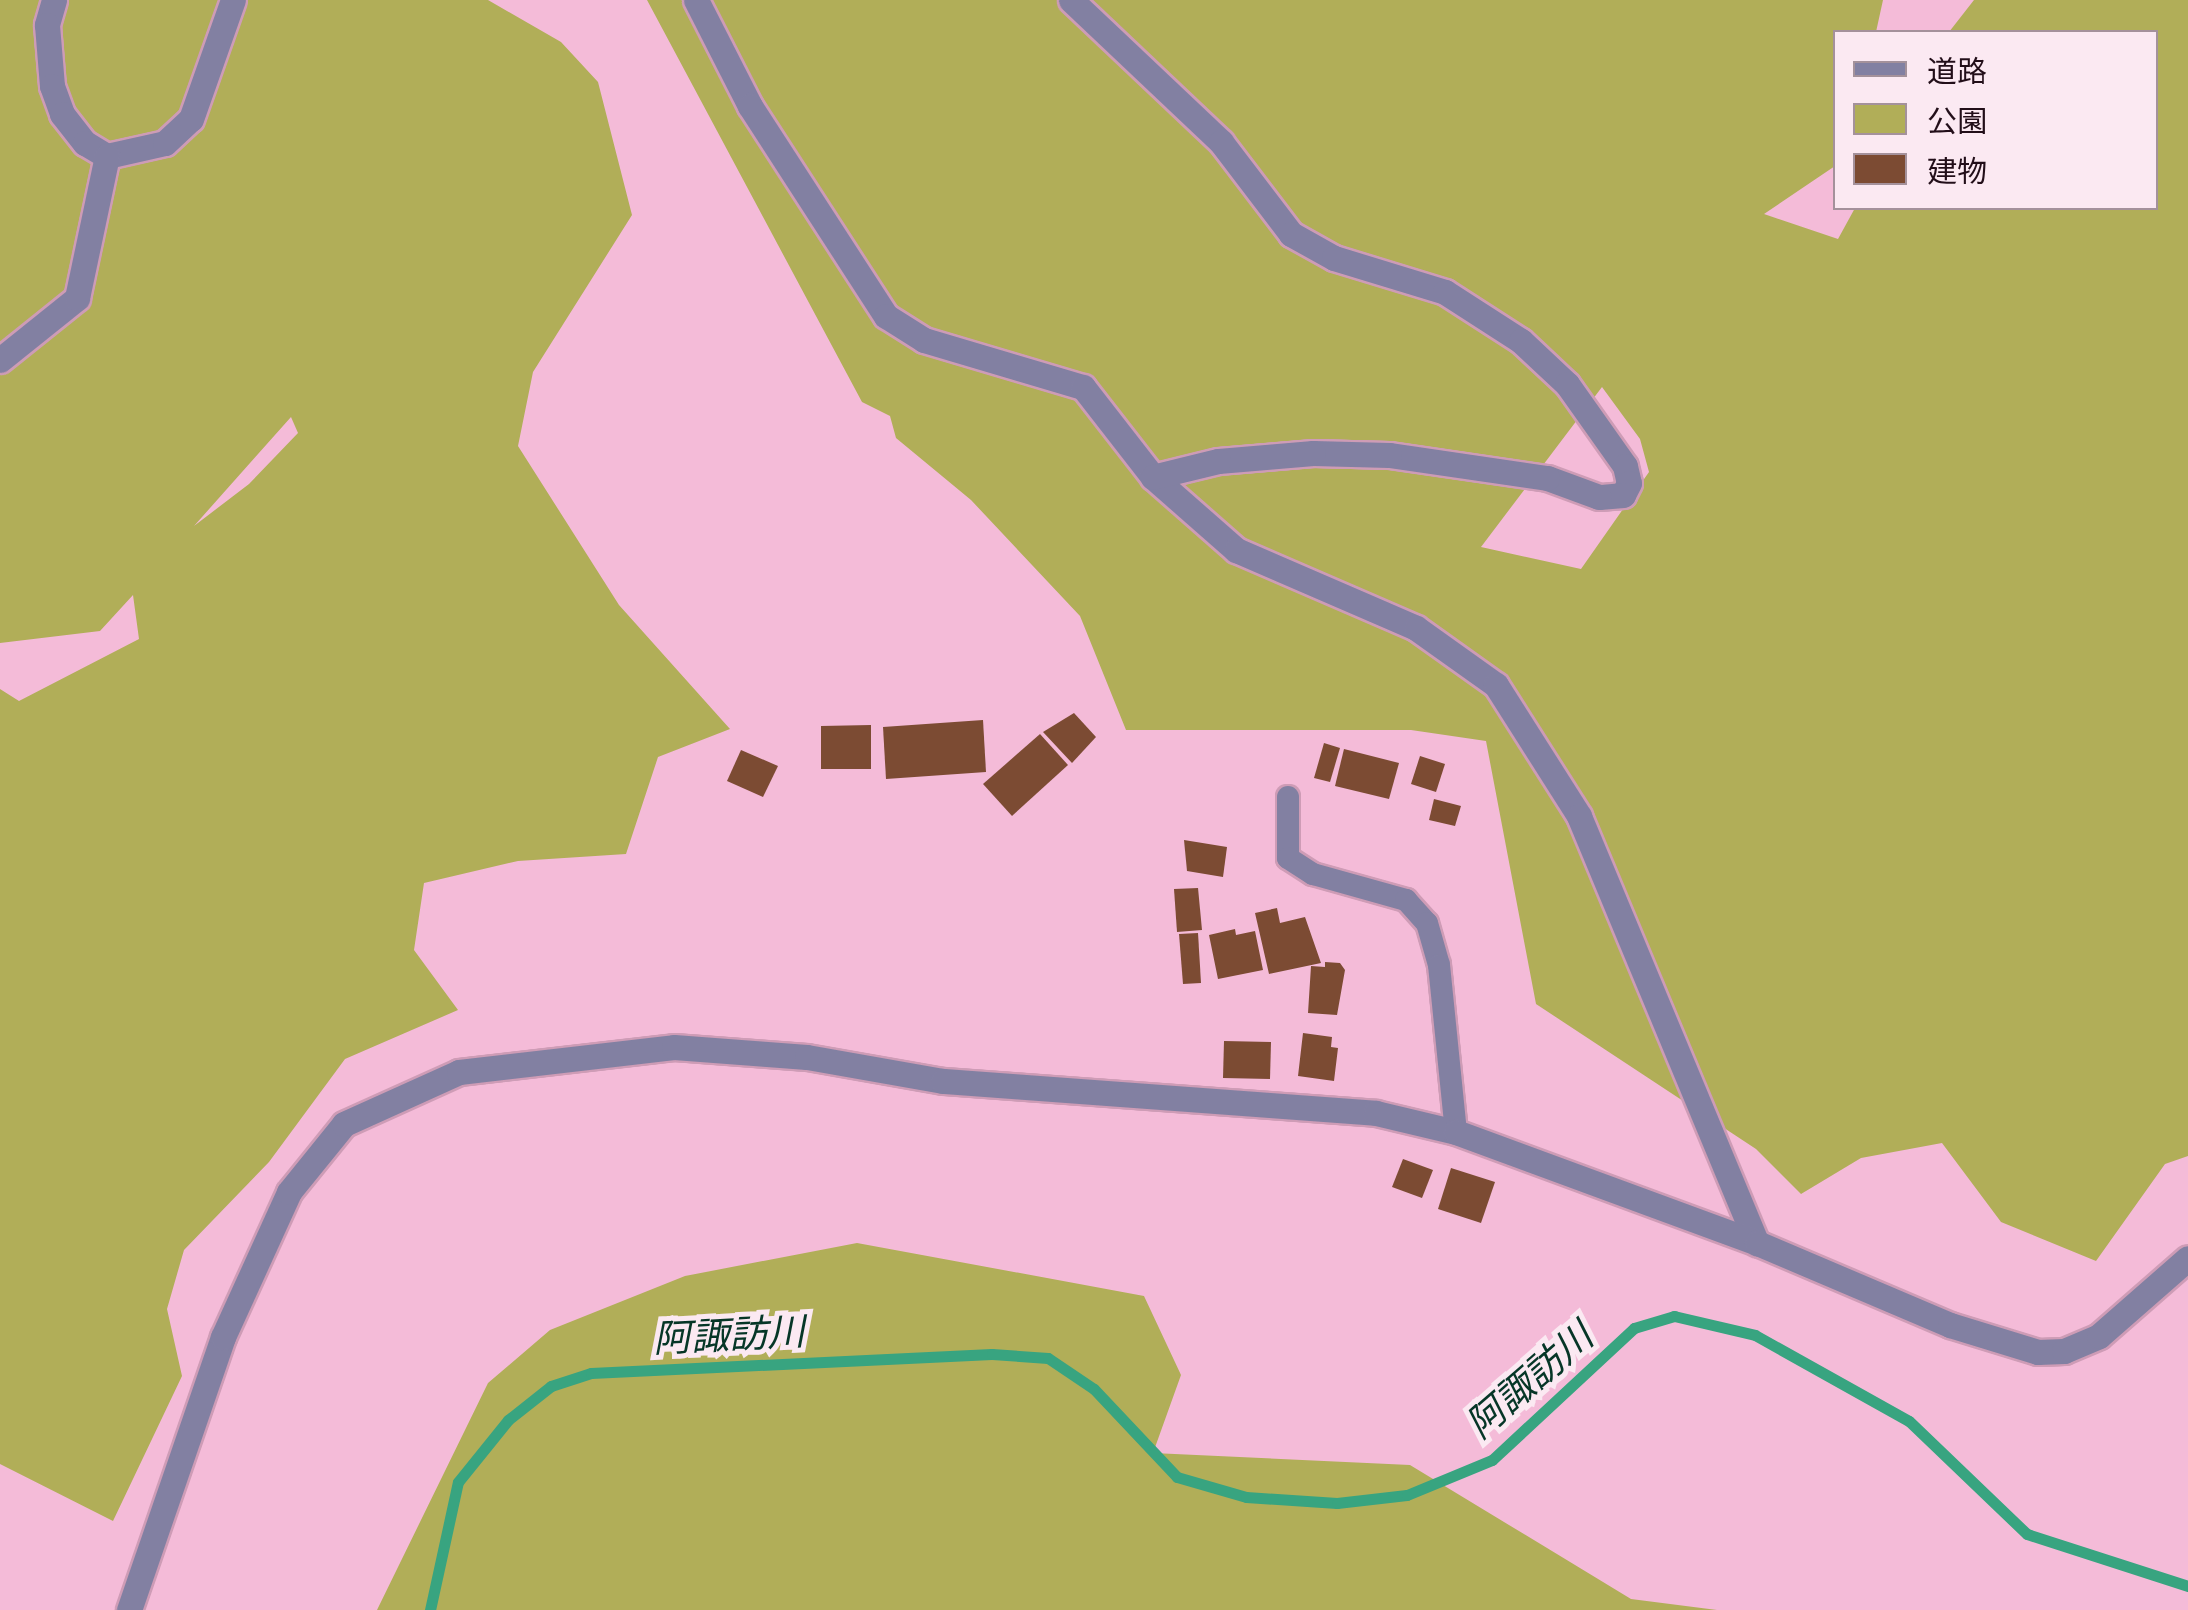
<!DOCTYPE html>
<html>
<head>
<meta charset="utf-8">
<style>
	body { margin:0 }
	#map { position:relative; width:2188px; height:1610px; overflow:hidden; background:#f4bbd8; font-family:"Work Sans","Noto Sans JP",sans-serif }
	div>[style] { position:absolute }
	.green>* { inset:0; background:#b1ae58 }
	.stream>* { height:11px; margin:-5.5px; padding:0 5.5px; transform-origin:5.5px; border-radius:5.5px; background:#38a480 }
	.building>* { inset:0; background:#7c4b33 }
	.roads { filter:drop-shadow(2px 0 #ce9cb6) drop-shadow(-2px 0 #ce9cb6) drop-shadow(0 2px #ce9cb6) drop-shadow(0 -2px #ce9cb6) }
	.lane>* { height:22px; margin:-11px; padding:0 11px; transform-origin:11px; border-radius:11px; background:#8280a2 }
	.street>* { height:25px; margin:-12.5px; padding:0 12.5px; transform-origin:12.5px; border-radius:12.5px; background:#8280a2 }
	span { translate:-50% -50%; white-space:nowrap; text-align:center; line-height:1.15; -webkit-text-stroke:10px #fbe9f2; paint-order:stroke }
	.water-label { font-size:38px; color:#063627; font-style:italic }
	.legend { position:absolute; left:1833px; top:30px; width:325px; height:180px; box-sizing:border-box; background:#fbe9f2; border:2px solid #a4919b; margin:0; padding:12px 18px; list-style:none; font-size:30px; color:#220e19 }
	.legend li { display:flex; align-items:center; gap:20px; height:50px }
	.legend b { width:50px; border:2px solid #a4919b }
</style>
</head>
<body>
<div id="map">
	<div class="green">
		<i style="clip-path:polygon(evenodd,0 0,488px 0,561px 42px,598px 82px,632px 215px,533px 372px,518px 446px,619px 605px,730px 729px,658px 757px,626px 854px,518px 861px,424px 883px,414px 950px,458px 1010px,345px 1059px,269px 1162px,184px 1250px,167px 1309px,182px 1376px,113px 1521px,0 1464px,0 689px,19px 701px,139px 639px,133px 595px,100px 631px,0 643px,0 0,291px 417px,298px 433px,249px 484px,194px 526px,291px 417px)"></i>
		<i style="clip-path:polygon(evenodd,647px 0,1883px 0,1876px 32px,1836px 32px,1835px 166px,1764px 214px,1838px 239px,1855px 208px,2156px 208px,2156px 32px,1949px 32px,1974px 0,2188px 0,2188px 1156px,2165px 1164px,2096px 1261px,2001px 1222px,1942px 1143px,1861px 1158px,1801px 1194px,1756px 1149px,1536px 1004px,1486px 741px,1411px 730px,1126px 730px,1080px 616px,971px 500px,896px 438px,890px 416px,862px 402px,647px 0,1602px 387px,1640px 439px,1649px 472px,1581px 569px,1481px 547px,1602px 387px)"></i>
		<i style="clip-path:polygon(857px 1243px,1144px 1296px,1181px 1375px,1153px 1453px,1410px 1465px,1631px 1599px,1717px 1610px,377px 1610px,488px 1383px,550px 1330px,685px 1276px)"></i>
	</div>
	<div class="stream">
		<i style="left:430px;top:1610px;width:131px;rotate:-77.7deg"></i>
		<i style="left:458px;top:1482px;width:80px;rotate:-51.1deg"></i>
		<i style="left:508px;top:1420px;width:55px;rotate:-38.3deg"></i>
		<i style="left:551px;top:1386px;width:42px;rotate:-18deg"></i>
		<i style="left:591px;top:1373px;width:401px;rotate:-2.7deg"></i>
		<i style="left:992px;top:1354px;width:56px;rotate:4.1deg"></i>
		<i style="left:1048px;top:1358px;width:55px;rotate:34deg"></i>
		<i style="left:1094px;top:1389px;width:121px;rotate:46.7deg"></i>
		<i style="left:1177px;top:1477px;width:72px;rotate:16.2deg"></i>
		<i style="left:1246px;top:1497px;width:91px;rotate:3.8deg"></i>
		<i style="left:1337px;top:1503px;width:70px;rotate:-6.5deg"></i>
		<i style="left:1407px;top:1495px;width:92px;rotate:-22.4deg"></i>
		<i style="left:1492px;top:1460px;width:194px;rotate:-42.9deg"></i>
		<i style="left:1634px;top:1328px;width:42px;rotate:-16.7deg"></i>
		<i style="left:1674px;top:1316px;width:83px;rotate:13.2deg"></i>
		<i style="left:1755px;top:1335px;width:176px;rotate:29.2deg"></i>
		<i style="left:1909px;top:1421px;width:163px;rotate:43.8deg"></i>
		<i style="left:2027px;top:1534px;width:169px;rotate:17.9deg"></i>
	</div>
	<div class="building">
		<i style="clip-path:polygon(1074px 713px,1096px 737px,1072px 763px,1043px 732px)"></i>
		<i style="clip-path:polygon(983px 720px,986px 772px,886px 779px,883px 727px)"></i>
		<i style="clip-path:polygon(871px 725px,871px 769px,821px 769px,821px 726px)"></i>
		<i style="clip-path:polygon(1040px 734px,1068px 765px,1012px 816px,983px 784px)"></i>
		<i style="clip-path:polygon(1324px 743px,1340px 748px,1330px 782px,1314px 778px)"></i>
		<i style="clip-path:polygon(1344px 749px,1399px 763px,1389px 799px,1335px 786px)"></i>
		<i style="clip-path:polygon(741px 750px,778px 766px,763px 797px,727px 781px)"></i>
		<i style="clip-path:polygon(1420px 756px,1445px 764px,1436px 792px,1411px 784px)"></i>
		<i style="clip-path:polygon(1434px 799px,1461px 806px,1455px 826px,1429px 820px)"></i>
		<i style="clip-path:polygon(1184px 840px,1227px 847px,1223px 877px,1187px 871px)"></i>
		<i style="clip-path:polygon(1198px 888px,1202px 930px,1177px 932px,1174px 889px)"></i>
		<i style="clip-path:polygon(1277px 908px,1280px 923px,1305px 917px,1321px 963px,1269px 974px,1255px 913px)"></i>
		<i style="clip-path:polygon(1235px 929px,1236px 935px,1255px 931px,1263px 970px,1218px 979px,1209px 935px)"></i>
		<i style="clip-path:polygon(1198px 933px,1201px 983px,1183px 984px,1179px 934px)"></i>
		<i style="clip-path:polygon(1325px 962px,1340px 963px,1345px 970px,1337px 1015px,1308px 1013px,1311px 966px,1325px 967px)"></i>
		<i style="clip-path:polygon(1303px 1033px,1332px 1037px,1331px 1047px,1338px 1048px,1334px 1081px,1298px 1076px)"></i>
		<i style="clip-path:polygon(1224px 1041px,1271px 1042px,1270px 1079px,1223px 1078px)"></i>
		<i style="clip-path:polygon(1403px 1159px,1433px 1170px,1422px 1198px,1392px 1187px)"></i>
		<i style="clip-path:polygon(1451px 1168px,1495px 1182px,1481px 1223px,1438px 1209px)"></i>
	</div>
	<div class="roads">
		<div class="lane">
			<i style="left:1288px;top:797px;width:61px;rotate:90deg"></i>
			<i style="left:1288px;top:858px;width:30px;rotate:33deg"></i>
			<i style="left:1313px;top:874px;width:97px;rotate:15.6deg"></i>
			<i style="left:1406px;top:900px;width:31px;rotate:48deg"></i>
			<i style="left:1427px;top:923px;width:44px;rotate:74.1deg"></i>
			<i style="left:1439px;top:965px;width:168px;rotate:84.2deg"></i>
		</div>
		<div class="street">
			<i style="left:54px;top:0;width:26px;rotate:106deg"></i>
			<i style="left:47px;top:25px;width:61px;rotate:85.3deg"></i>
			<i style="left:52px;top:86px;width:30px;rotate:70deg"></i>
			<i style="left:62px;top:114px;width:37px;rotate:52deg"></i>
			<i style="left:85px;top:143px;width:26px;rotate:31deg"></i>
			<i style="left:107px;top:156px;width:59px;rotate:-12.6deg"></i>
			<i style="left:165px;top:143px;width:35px;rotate:-43deg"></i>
			<i style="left:191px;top:119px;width:126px;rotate:-70.6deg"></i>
			<i style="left:696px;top:0;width:119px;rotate:63deg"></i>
			<i style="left:750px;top:106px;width:250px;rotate:57.1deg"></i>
			<i style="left:886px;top:316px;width:45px;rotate:32.3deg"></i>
			<i style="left:924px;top:340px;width:166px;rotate:16.5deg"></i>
			<i style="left:1083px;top:387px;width:114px;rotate:52.1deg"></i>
			<i style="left:1153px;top:477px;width:111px;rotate:41.3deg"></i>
			<i style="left:1236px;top:550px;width:196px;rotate:23.4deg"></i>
			<i style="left:1416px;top:628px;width:98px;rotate:35.5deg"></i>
			<i style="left:1496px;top:685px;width:155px;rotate:57.6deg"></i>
			<i style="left:1579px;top:816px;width:463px;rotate:67.4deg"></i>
			<i style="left:1071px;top:0;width:207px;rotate:43.4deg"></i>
			<i style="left:1221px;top:142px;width:116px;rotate:52.7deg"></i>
			<i style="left:1291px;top:234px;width:49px;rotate:29.2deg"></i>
			<i style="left:1334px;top:258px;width:116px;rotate:17deg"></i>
			<i style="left:1445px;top:292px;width:90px;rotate:32.8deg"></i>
			<i style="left:1521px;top:341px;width:63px;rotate:43.1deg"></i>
			<i style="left:1567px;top:384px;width:100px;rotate:54.7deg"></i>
			<i style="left:1625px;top:466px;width:17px;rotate:77deg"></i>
			<i style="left:1629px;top:483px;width:13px;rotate:117deg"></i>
			<i style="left:1623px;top:495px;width:24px;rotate:175deg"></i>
			<i style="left:1599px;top:497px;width:55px;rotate:-159.9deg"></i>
			<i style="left:1547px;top:478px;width:160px;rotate:-171.7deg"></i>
			<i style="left:1389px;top:455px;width:76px;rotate:-178.5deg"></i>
			<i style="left:1313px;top:453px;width:95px;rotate:175.2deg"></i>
			<i style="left:1218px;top:461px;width:67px;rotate:166.2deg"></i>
			<i style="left:0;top:360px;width:99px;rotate:-38.8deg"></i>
			<i style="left:77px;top:298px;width:145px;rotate:-78.1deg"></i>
			<i style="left:129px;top:1610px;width:289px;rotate:-71deg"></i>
			<i style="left:223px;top:1337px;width:159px;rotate:-65.5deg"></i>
			<i style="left:289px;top:1192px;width:87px;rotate:-51deg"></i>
			<i style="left:344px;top:1124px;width:126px;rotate:-24.3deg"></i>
			<i style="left:459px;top:1072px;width:216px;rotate:-6.6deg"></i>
			<i style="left:674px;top:1047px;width:133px;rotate:4.3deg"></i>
			<i style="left:807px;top:1057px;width:138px;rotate:10deg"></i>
			<i style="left:943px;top:1081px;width:434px;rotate:4.2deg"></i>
			<i style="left:1376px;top:1113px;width:82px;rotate:13.4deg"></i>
			<i style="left:1456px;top:1132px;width:321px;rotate:20.2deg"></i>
			<i style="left:1757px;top:1243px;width:210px;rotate:23deg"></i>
			<i style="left:1950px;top:1325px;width:92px;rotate:17.1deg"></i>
			<i style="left:2038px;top:1352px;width:26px;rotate:-2deg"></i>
			<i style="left:2064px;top:1351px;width:38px;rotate:-23deg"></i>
			<i style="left:2099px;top:1336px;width:118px;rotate:-41.2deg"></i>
		</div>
	</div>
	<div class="water-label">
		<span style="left:729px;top:1336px;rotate:-3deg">阿諏訪川</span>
		<span style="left:1530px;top:1381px;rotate:-41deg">阿諏訪川</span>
	</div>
	<ul class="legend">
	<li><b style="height:12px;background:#8280a2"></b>道路</li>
	<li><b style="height:28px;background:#b1ae58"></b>公園</li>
	<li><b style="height:28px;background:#7c4b33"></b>建物</li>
	</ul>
</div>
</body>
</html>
